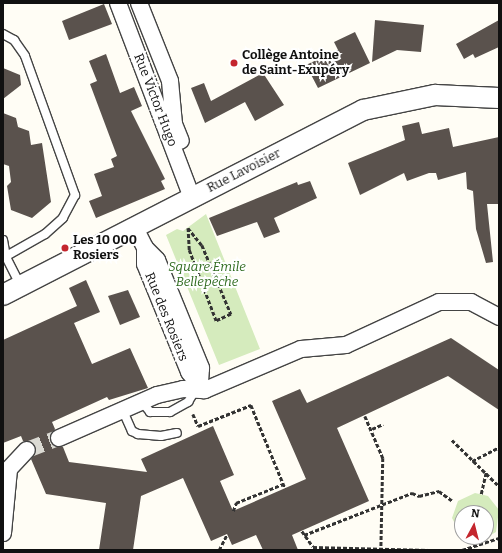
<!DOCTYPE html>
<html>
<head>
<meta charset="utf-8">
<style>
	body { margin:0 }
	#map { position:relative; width:502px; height:553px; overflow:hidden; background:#fffdf5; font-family:Bitter,serif }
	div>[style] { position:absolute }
	.green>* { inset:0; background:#d5ebbd }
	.building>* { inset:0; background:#5a524d }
	.minor-tunnel>* { height:16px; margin-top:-8px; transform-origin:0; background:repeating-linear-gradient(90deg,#dbdad3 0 16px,transparent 0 24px) }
	.path>* { height:2.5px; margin-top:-1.25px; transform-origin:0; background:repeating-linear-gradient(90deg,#333 0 4px,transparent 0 6px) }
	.roads { filter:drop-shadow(1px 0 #444) drop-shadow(-1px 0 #444) drop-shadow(0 1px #444) drop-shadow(0 -1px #444) }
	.service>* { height:8px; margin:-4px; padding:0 4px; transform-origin:4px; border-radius:4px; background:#fff }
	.minor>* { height:16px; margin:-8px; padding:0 8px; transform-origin:8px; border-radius:8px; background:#fff }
	.tertiary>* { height:20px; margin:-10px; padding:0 10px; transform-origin:10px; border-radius:10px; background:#fff }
	.dots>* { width:11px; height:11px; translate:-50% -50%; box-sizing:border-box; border:2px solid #fff; border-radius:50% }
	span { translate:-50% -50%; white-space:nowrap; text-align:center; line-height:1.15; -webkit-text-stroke:4px #fff; paint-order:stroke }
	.poi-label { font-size:13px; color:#111; font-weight:700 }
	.left { translate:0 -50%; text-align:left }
	.street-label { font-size:13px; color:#111 }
	.park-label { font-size:13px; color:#2f6b1f; font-style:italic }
	.frame { position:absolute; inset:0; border:4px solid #111; pointer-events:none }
	.north { position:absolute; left:454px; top:505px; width:40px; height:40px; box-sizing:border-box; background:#fff; border:1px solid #a0a0a0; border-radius:50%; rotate:7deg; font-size:11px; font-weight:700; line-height:16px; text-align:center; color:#111 }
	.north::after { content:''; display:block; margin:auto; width:14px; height:18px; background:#c4262e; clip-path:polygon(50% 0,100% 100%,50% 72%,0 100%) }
</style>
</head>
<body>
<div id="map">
	<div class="green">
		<i style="clip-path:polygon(206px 214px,260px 349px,219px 365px,166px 235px,177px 229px,183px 231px)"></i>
		<i style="clip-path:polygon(475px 493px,488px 496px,499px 510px,496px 532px,478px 542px,462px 537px,486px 537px,486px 513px,462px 513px,462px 537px,452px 518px,458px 501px)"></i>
	</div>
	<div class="building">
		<i style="clip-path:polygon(104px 4px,112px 24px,69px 40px,62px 21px)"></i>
		<i style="clip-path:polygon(375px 20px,424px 25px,421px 52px,397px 50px,372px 62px)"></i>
		<i style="clip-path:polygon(499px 20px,499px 47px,475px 58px,473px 54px,464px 59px,456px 44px)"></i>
		<i style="clip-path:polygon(355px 32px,370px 63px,318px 88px,306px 65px,338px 50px,334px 42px)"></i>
		<i style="clip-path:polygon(106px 54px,120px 93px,134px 87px,142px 106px,131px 111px,165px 179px,161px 181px,165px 189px,96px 218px,89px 201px,102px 196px,94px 174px,114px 167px,111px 159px,117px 156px,90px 84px,97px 81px,89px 61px)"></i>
		<i style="clip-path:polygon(3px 68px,20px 75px,21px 85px,3px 99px)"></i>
		<i style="clip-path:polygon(263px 73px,284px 105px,255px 121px,245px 102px,205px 123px,191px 88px,204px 83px,211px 101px)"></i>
		<i style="clip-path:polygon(3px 113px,16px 118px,18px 127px,29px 131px,31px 145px,42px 143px,51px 202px,32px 218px,11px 210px,7px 186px,11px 182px,9px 166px,3px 164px)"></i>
		<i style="clip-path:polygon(419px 122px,422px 134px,449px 128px,453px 147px,499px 137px,499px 204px,487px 204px,493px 262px,486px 263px,476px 229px,473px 191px,467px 189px,466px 172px,438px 180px,436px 173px,429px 173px,407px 181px,404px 173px,360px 195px,348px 163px,405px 140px,402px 126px)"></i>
		<i style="clip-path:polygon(310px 181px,317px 198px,274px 218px,280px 232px,264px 238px,257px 222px,217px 236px,209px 218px,297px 182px,298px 185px)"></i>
		<i style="clip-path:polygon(86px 280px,100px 312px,74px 323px,92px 364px,130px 348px,148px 388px,109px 400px,107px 397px,52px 422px,55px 429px,50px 441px,63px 447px,69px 462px,147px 472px,141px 459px,213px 426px,234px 475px,220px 481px,233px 511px,306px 479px,272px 401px,300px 389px,307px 403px,451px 338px,499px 370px,499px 410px,448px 376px,337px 428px,369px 501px,292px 535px,298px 550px,263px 550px,256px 535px,232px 545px,227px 534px,211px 541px,183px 478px,141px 496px,133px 550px,99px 550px,106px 503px,46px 494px,31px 459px,36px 452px,34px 443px,23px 441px,21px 436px,3px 443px,3px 340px,77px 306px,69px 288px)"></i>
		<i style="clip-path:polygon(128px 290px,140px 317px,120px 325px,108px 296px)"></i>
	</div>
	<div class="minor-tunnel">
		<i style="left:27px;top:450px;width:34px;rotate:-21deg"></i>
	</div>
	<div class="path">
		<i style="left:188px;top:228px;width:22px;rotate:51deg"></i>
		<i style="left:202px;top:245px;width:75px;rotate:67.2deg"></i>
		<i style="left:231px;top:314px;width:17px;rotate:155deg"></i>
		<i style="left:216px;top:321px;width:76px;rotate:-110.8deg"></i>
		<i style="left:189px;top:250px;width:22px;rotate:-93deg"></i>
		<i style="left:193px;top:414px;width:13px;rotate:67deg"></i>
		<i style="left:198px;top:426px;width:57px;rotate:-21.6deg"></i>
		<i style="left:251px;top:405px;width:90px;rotate:67.7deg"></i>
		<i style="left:365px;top:416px;width:46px;rotate:66.8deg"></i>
		<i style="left:383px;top:458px;width:92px;rotate:91.2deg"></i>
		<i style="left:372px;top:429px;width:12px;rotate:-24deg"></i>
		<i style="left:452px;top:440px;width:66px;rotate:44.4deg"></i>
		<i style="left:472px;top:461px;width:30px;rotate:-27deg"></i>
		<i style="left:481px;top:494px;width:22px;rotate:-77deg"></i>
		<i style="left:233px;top:511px;width:9px;rotate:-69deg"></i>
		<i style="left:236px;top:503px;width:51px;rotate:-22deg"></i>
		<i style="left:302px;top:531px;width:19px;rotate:55deg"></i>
		<i style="left:313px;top:547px;width:116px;rotate:1.5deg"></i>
		<i style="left:304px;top:535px;width:116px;rotate:-21.3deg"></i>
		<i style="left:412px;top:493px;width:8px;rotate:23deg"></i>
		<i style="left:419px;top:496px;width:21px;rotate:-14deg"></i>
		<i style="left:439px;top:491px;width:17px;rotate:36deg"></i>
		<i style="left:219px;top:550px;width:18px;rotate:-63deg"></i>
		<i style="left:462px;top:550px;width:39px;rotate:-18deg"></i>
	</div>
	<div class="roads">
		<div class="service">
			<i style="left:3px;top:34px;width:13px;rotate:29deg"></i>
			<i style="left:14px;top:40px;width:19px;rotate:55deg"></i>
			<i style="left:25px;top:56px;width:148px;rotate:70.2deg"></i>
			<i style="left:75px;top:195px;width:26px;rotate:118deg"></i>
			<i style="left:63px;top:218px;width:24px;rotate:138deg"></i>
			<i style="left:45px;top:234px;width:48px;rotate:150.3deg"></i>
			<i style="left:3px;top:240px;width:17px;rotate:80deg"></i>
			<i style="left:6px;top:257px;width:31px;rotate:63deg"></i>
			<i style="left:142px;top:402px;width:13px;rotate:51deg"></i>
			<i style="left:150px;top:412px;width:20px"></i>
			<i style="left:170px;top:412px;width:21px;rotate:-29deg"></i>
			<i style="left:188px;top:402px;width:13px;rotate:-58deg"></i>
			<i style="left:123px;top:411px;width:22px;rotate:66deg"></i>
			<i style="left:132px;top:431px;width:7px;rotate:27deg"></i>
			<i style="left:138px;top:434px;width:23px;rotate:5deg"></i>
			<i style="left:161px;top:436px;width:16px;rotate:-11deg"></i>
		</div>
		<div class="minor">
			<i style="left:118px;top:3px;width:209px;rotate:69.2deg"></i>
			<i style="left:139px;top:3px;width:84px;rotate:68.3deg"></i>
			<i style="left:170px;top:81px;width:43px;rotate:84.7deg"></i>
			<i style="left:174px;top:124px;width:18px;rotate:68deg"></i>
			<i style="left:135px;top:228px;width:22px;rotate:63deg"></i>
			<i style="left:145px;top:248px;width:17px;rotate:45deg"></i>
			<i style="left:157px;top:260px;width:117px;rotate:67.8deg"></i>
			<i style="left:201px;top:368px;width:14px;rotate:94deg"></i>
			<i style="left:145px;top:248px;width:16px;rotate:90deg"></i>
			<i style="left:145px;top:264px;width:117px;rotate:67.8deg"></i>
			<i style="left:189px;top:372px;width:23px;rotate:52deg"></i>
			<i style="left:59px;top:438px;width:107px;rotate:-23.7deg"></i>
			<i style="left:157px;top:395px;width:27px;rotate:-13deg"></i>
			<i style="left:183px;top:389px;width:22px;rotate:3deg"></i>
			<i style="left:205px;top:390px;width:104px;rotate:-23.1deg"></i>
			<i style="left:301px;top:349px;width:45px;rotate:-5.1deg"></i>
			<i style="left:346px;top:345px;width:102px;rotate:-24.8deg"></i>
			<i style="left:439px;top:302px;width:32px"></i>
			<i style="left:471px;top:302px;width:32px;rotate:28deg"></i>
			<i style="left:3px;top:533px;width:64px;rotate:-84.6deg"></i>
			<i style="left:9px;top:469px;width:26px;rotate:-47deg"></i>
		</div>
		<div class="tertiary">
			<i style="left:3px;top:295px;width:405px;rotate:-27.2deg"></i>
			<i style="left:363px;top:110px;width:74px;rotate:-11.8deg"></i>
			<i style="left:435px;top:95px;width:64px;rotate:2.7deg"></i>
		</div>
	</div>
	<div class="dots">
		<i style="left:234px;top:63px;background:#c4262e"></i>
		<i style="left:65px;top:248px;background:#c4262e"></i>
	</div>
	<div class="poi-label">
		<span class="left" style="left:242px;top:63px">Collège Antoine<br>de Saint-Exupéry</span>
		<span class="left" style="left:73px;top:248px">Les 10 000<br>Rosiers</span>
	</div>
	<div class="street-label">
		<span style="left:155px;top:100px;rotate:69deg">Rue Victor Hugo</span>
		<span style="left:244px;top:171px;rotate:-27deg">Rue Lavoisier</span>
		<span style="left:166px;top:317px;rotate:68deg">Rue des Rosiers</span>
	</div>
	<div class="park-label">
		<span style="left:207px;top:275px">Square Émile<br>Bellepêche</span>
	</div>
	<div class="frame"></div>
	<div class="north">N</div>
</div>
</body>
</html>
